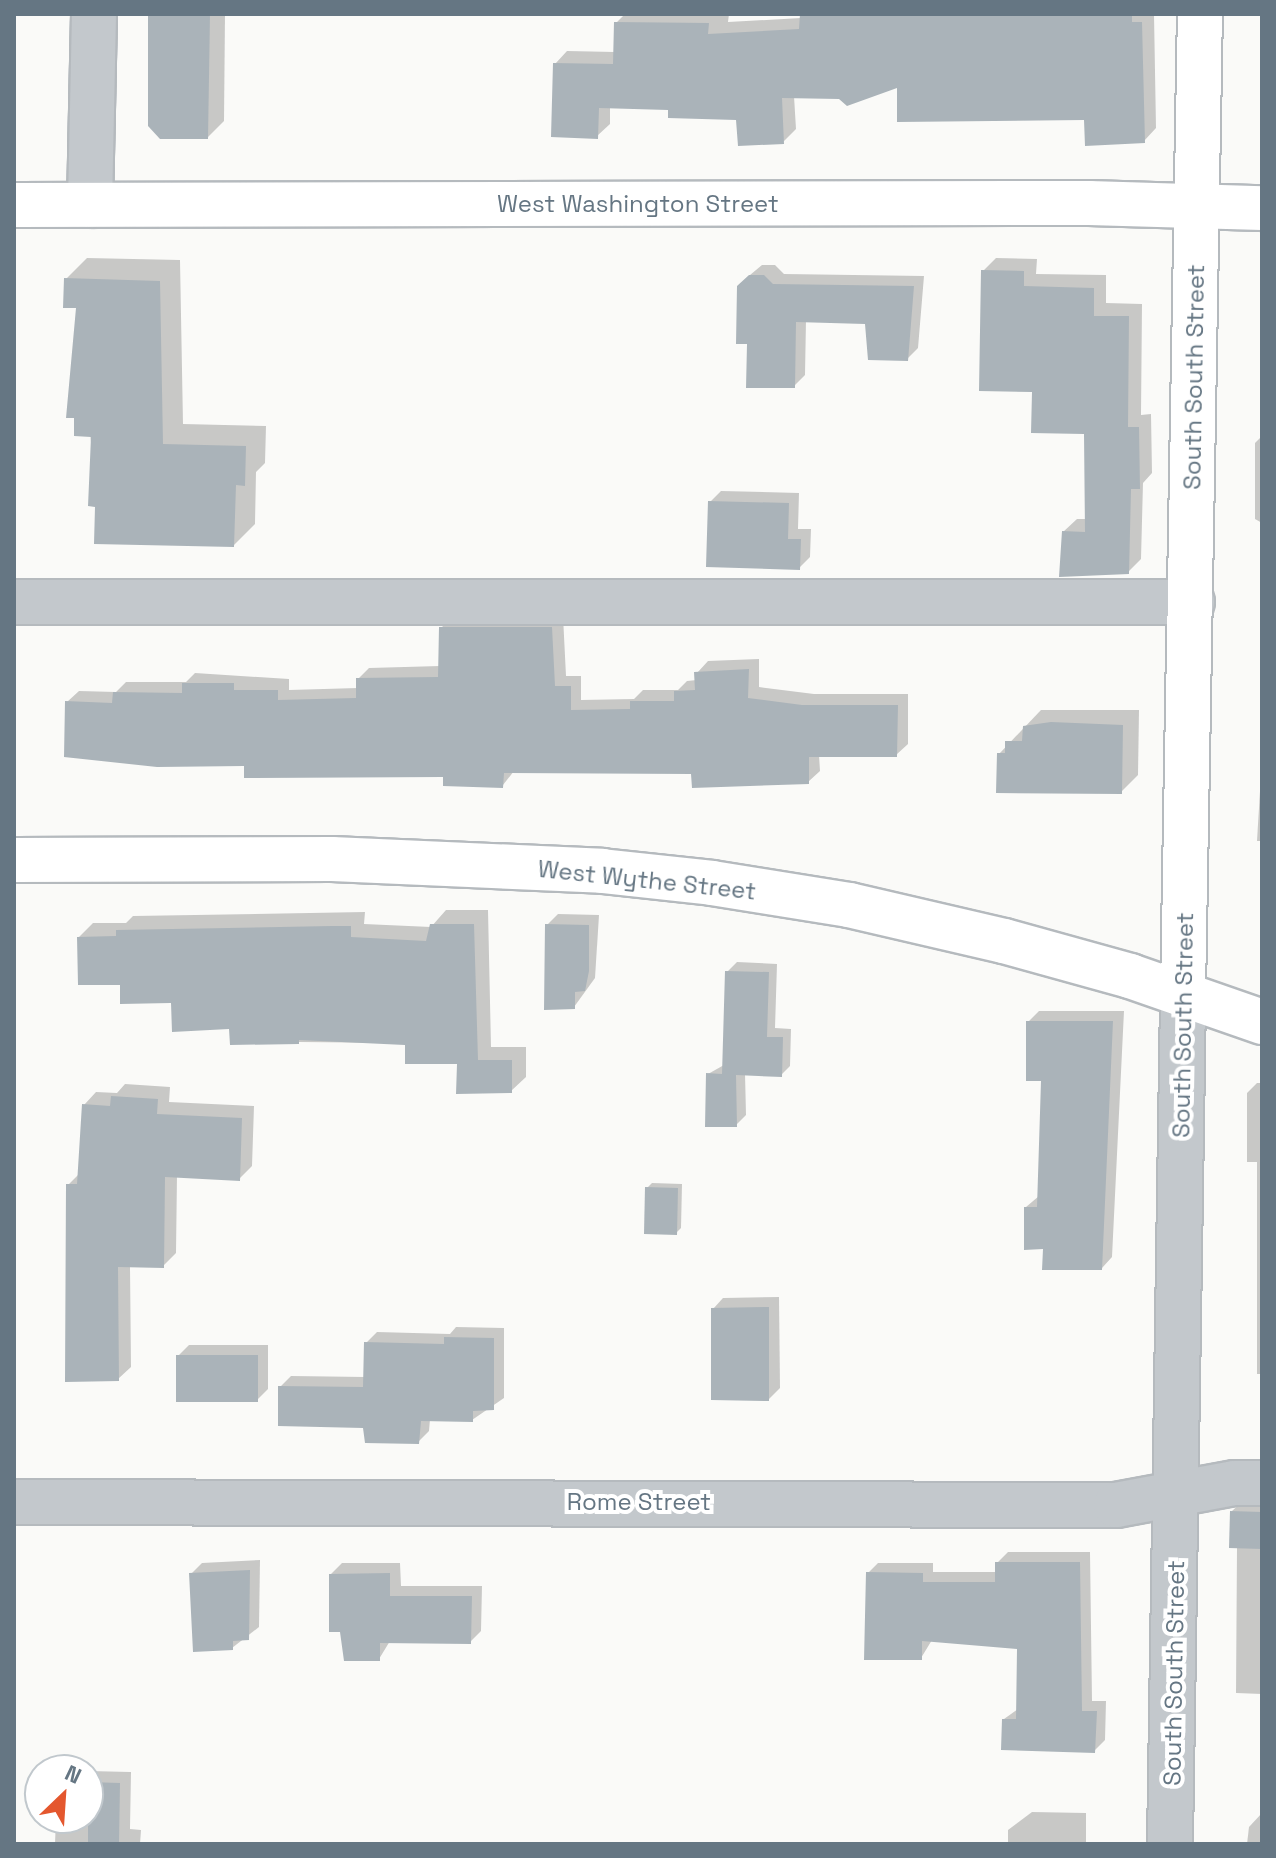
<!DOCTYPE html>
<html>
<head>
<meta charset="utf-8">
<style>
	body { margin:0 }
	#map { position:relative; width:1276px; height:1858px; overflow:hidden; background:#fafaf8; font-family:"Space Grotesk",sans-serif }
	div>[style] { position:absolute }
	.shadow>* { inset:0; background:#0003 }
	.building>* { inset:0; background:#aab3b9 }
	.roads { filter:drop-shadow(2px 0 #b5babe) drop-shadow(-2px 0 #b5babe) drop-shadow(0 2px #b5babe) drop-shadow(0 -2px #b5babe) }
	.minor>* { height:44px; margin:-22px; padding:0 22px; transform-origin:22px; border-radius:22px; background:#c3c8cc }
	.major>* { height:44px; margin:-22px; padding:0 22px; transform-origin:22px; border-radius:22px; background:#fff }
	span { translate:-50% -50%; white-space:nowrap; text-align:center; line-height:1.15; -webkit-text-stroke:8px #fff; paint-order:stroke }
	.street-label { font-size:24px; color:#657683 }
	.frame { position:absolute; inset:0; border:16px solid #657683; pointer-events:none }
	.north { position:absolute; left:24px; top:1754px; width:80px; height:80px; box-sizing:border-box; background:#fff; border:2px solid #c1c8cd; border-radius:50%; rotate:25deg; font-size:22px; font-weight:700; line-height:32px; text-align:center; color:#657683 }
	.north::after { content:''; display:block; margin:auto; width:28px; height:36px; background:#e4572e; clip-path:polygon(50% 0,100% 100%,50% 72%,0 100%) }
</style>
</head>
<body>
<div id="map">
	<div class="shadow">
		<i style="clip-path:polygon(151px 14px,225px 14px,224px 121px,208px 137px)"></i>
		<i style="clip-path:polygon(625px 14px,729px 14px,728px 22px,801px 18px,801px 14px,1154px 14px,1156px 128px,1144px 141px,1086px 118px,899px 85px,794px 96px,796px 129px,783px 142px,738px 118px,670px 108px,610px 107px,610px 124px,597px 136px,555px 64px,567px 51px,615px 52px,616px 23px)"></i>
		<i style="clip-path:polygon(87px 258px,180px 260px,183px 424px,266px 426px,265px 463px,256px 472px,255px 524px,234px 545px,97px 505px,78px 307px,66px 279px)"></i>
		<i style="clip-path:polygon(996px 258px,1037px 259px,1036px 274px,1106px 275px,1106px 303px,1142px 304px,1141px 415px,1151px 414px,1152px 473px,1143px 483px,1141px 559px,1128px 572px,1063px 532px,1077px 519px,1087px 519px,1086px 432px,1034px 390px,983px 271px)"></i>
		<i style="clip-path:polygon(762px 265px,775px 265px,784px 274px,924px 276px,918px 348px,907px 359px,867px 322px,806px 320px,805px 375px,794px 386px,750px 275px)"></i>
		<i style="clip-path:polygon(1262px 436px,1262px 523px,1255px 519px,1255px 443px)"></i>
		<i style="clip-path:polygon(721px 491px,799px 493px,798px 529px,811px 529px,810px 557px,799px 568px,710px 502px)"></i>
		<i style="clip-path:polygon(453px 616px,563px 616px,566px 676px,581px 676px,581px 700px,634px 699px,643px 690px,678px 690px,687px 681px,697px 680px,697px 673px,708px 661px,759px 659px,759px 687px,814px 694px,908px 694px,908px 744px,896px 755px,819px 755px,820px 771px,808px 782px,693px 772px,514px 771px,503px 785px,445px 775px,246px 764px,67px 702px,79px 691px,116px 692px,126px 682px,186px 682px,195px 673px,289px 679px,289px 690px,358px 688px,358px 679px,369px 668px,440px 666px,441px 628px)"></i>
		<i style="clip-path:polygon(1041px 710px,1139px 710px,1138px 775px,1121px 792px,999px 754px)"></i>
		<i style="clip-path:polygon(1262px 758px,1262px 841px,1257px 841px)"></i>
		<i style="clip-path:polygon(446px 910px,488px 910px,491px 1047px,526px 1047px,526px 1077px,511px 1091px,459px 1062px,407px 1043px,298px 1042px,231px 1027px,122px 983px,79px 937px,93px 923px,126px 923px,133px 916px,365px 912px,364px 924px,431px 927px)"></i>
		<i style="clip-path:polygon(558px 914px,599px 915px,595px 978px,574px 1007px,547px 925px)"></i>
		<i style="clip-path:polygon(737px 962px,777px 964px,775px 1028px,791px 1029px,790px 1066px,781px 1075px,745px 1073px,746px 1115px,736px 1125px,708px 1074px,724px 1065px,727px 972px)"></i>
		<i style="clip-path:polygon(1039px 1011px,1124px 1011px,1112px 1257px,1102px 1268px,1045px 1247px,1026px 1207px,1039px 1196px,1043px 1079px,1028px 1022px)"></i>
		<i style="clip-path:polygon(1257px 1083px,1262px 1083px,1262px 1374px,1257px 1374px,1257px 1162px,1247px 1162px,1247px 1093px)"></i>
		<i style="clip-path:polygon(125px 1084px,170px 1087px,169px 1102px,254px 1106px,252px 1166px,239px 1179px,177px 1175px,176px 1253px,163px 1266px,130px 1266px,131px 1367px,118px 1379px,68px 1185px,79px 1174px,84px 1105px,96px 1092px,117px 1093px)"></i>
		<i style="clip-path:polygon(652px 1183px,682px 1184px,681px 1228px,676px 1233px,647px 1188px)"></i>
		<i style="clip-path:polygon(779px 1297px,780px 1388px,769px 1399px,713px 1309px,723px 1298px)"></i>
		<i style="clip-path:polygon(456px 1327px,504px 1328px,504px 1398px,472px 1420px,430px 1419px,429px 1431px,418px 1442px,364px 1426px,280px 1387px,291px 1376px,366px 1377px,366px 1343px,377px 1332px,450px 1334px)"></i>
		<i style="clip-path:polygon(189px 1345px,268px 1345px,268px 1389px,257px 1400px,178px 1356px)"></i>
		<i style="clip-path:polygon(1243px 1501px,1262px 1501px,1262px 1694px,1236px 1693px,1237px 1546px,1232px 1511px)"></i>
		<i style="clip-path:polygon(1008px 1552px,1090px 1552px,1092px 1701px,1106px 1701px,1105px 1740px,1094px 1751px,1004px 1719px,1018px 1709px,1020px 1647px,932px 1640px,921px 1658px,868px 1573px,878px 1563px,933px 1563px,933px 1572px,997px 1572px,997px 1563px)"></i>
		<i style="clip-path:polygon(260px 1560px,259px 1627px,232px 1648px,191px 1574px,202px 1563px)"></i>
		<i style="clip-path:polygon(342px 1563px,400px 1563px,401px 1586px,482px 1586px,481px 1631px,470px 1642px,390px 1641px,379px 1659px,331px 1574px)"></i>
		<i style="clip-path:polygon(88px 1771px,131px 1772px,130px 1829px,141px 1830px,140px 1844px,55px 1844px,56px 1818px,88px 1818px)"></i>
		<i style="clip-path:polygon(1032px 1812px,1086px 1813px,1086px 1844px,1008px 1844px,1008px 1830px)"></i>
		<i style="clip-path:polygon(1262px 1813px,1262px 1844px,1247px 1844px,1249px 1827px)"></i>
	</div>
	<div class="building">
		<i style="clip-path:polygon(148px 14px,210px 14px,208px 139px,160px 139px,148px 126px)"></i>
		<i style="clip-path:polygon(800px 14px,1132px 14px,1132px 22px,1142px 22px,1145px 143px,1085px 146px,1084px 120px,897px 122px,897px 88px,847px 106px,839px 99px,782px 98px,784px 144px,738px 146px,736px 120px,668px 118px,668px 110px,599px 108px,598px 139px,551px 137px,553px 63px,613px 64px,614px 22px,709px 23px,708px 34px,799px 29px)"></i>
		<i style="clip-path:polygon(981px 270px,1024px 271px,1024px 286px,1094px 288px,1094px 316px,1129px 316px,1128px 427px,1139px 427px,1140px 489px,1131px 489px,1129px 574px,1059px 577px,1062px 531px,1085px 532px,1084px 434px,1031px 433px,1032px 392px,979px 391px)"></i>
		<i style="clip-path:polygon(749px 275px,764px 275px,773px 284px,914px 286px,908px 361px,868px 360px,865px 324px,796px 322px,795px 388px,746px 388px,747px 344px,736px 344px,737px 286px)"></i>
		<i style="clip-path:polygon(64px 278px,160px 281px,163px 444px,246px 446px,245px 486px,236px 485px,234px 547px,94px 544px,95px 507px,88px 506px,91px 437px,74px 436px,74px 418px,66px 418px,76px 308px,63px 308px)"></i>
		<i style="clip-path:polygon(708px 501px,789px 503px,788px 539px,801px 539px,800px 570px,706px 567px)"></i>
		<i style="clip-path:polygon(439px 627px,552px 627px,555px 686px,571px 686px,571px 710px,630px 709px,630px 701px,674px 701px,674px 691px,695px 690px,694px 672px,749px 669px,748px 698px,802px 705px,898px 705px,897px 757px,809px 757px,809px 784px,692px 788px,691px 774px,504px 773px,503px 788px,443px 786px,443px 777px,244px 778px,244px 766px,157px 767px,64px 757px,65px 701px,112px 703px,113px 692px,182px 693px,182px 683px,234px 683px,234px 690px,278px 690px,278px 700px,356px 698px,356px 678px,438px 677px)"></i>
		<i style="clip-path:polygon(1051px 722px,1123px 725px,1122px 794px,996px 793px,997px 753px,1005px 753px,1005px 741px,1022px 741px,1023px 726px)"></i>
		<i style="clip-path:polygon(430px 924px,474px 924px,478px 1060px,512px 1060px,512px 1093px,456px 1094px,457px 1064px,405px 1064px,405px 1045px,299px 1040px,299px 1044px,230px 1045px,229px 1029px,172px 1032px,171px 1003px,120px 1004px,120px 985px,78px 985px,77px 937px,116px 936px,116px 930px,332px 926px,351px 926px,351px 937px,426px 941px)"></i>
		<i style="clip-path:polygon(545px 924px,589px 925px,589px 971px,585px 991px,575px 992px,575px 1009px,544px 1010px)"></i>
		<i style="clip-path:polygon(725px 971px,769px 972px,767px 1037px,783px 1037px,782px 1077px,736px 1075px,737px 1127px,705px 1127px,706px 1073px,722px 1074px)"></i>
		<i style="clip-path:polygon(1026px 1021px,1113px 1021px,1102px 1270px,1042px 1270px,1043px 1249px,1024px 1250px,1024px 1207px,1037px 1207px,1041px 1081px,1026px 1081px)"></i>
		<i style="clip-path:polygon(111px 1096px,158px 1099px,157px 1114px,242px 1118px,240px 1181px,165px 1177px,164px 1268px,118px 1267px,119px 1381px,65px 1382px,66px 1184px,77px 1184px,82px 1104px,110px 1106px)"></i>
		<i style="clip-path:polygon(645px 1187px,678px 1188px,677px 1235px,644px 1234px)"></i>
		<i style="clip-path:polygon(769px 1307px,769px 1401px,711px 1400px,711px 1308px)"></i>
		<i style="clip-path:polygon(444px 1337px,494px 1338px,494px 1410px,473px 1411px,473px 1422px,421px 1421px,419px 1444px,365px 1443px,363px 1428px,278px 1426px,278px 1386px,363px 1387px,364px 1342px,444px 1344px)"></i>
		<i style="clip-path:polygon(176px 1355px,258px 1355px,258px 1402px,176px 1402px)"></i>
		<i style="clip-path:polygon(1230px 1511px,1262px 1512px,1262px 1549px,1229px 1548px)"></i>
		<i style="clip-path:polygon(995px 1562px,1080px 1562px,1082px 1711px,1097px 1711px,1095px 1753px,1001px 1750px,1002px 1719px,1016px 1719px,1017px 1649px,922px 1641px,922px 1660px,864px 1660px,866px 1572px,923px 1573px,923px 1582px,995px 1582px)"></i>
		<i style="clip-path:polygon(250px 1570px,249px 1640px,233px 1641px,233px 1650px,193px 1652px,189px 1573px)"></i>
		<i style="clip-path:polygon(390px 1573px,390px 1596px,472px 1596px,471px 1644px,380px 1643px,380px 1661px,344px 1661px,340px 1632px,329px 1632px,329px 1574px)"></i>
		<i style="clip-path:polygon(88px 1782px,120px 1783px,119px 1844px,88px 1844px)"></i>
	</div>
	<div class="roads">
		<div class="minor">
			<i style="left:90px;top:205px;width:191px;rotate:-88.8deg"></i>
			<i style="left:14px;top:602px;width:1178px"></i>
			<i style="left:14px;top:1502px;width:1102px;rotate:0.16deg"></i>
			<i style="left:1116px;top:1505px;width:121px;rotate:-10.5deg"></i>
			<i style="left:1235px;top:1483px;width:27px"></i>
			<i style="left:1170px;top:1844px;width:851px;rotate:-89.12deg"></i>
		</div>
		<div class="major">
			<i style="left:14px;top:205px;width:1075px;rotate:-0.11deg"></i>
			<i style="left:1089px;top:203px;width:173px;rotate:1.7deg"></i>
			<i style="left:14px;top:860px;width:318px;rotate:-0.2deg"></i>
			<i style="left:332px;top:859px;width:270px;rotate:2.5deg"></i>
			<i style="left:602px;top:871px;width:111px;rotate:6.2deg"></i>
			<i style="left:712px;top:883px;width:139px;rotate:9.1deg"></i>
			<i style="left:849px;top:905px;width:159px;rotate:13.1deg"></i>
			<i style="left:1004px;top:941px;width:131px;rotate:15.5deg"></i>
			<i style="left:1130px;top:976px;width:140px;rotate:19.2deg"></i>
			<i style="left:1183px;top:993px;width:979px;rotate:-89.01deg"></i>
		</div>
	</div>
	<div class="street-label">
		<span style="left:638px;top:204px">West Washington Street</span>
		<span style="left:1194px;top:377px;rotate:-89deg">South South Street</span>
		<span style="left:647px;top:880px;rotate:6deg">West Wythe Street</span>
		<span style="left:1183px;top:1025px;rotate:-89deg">South South Street</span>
		<span style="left:639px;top:1502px">Rome Street</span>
		<span style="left:1174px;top:1673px;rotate:-89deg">South South Street</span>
	</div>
	<div class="frame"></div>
	<div class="north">N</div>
</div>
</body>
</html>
